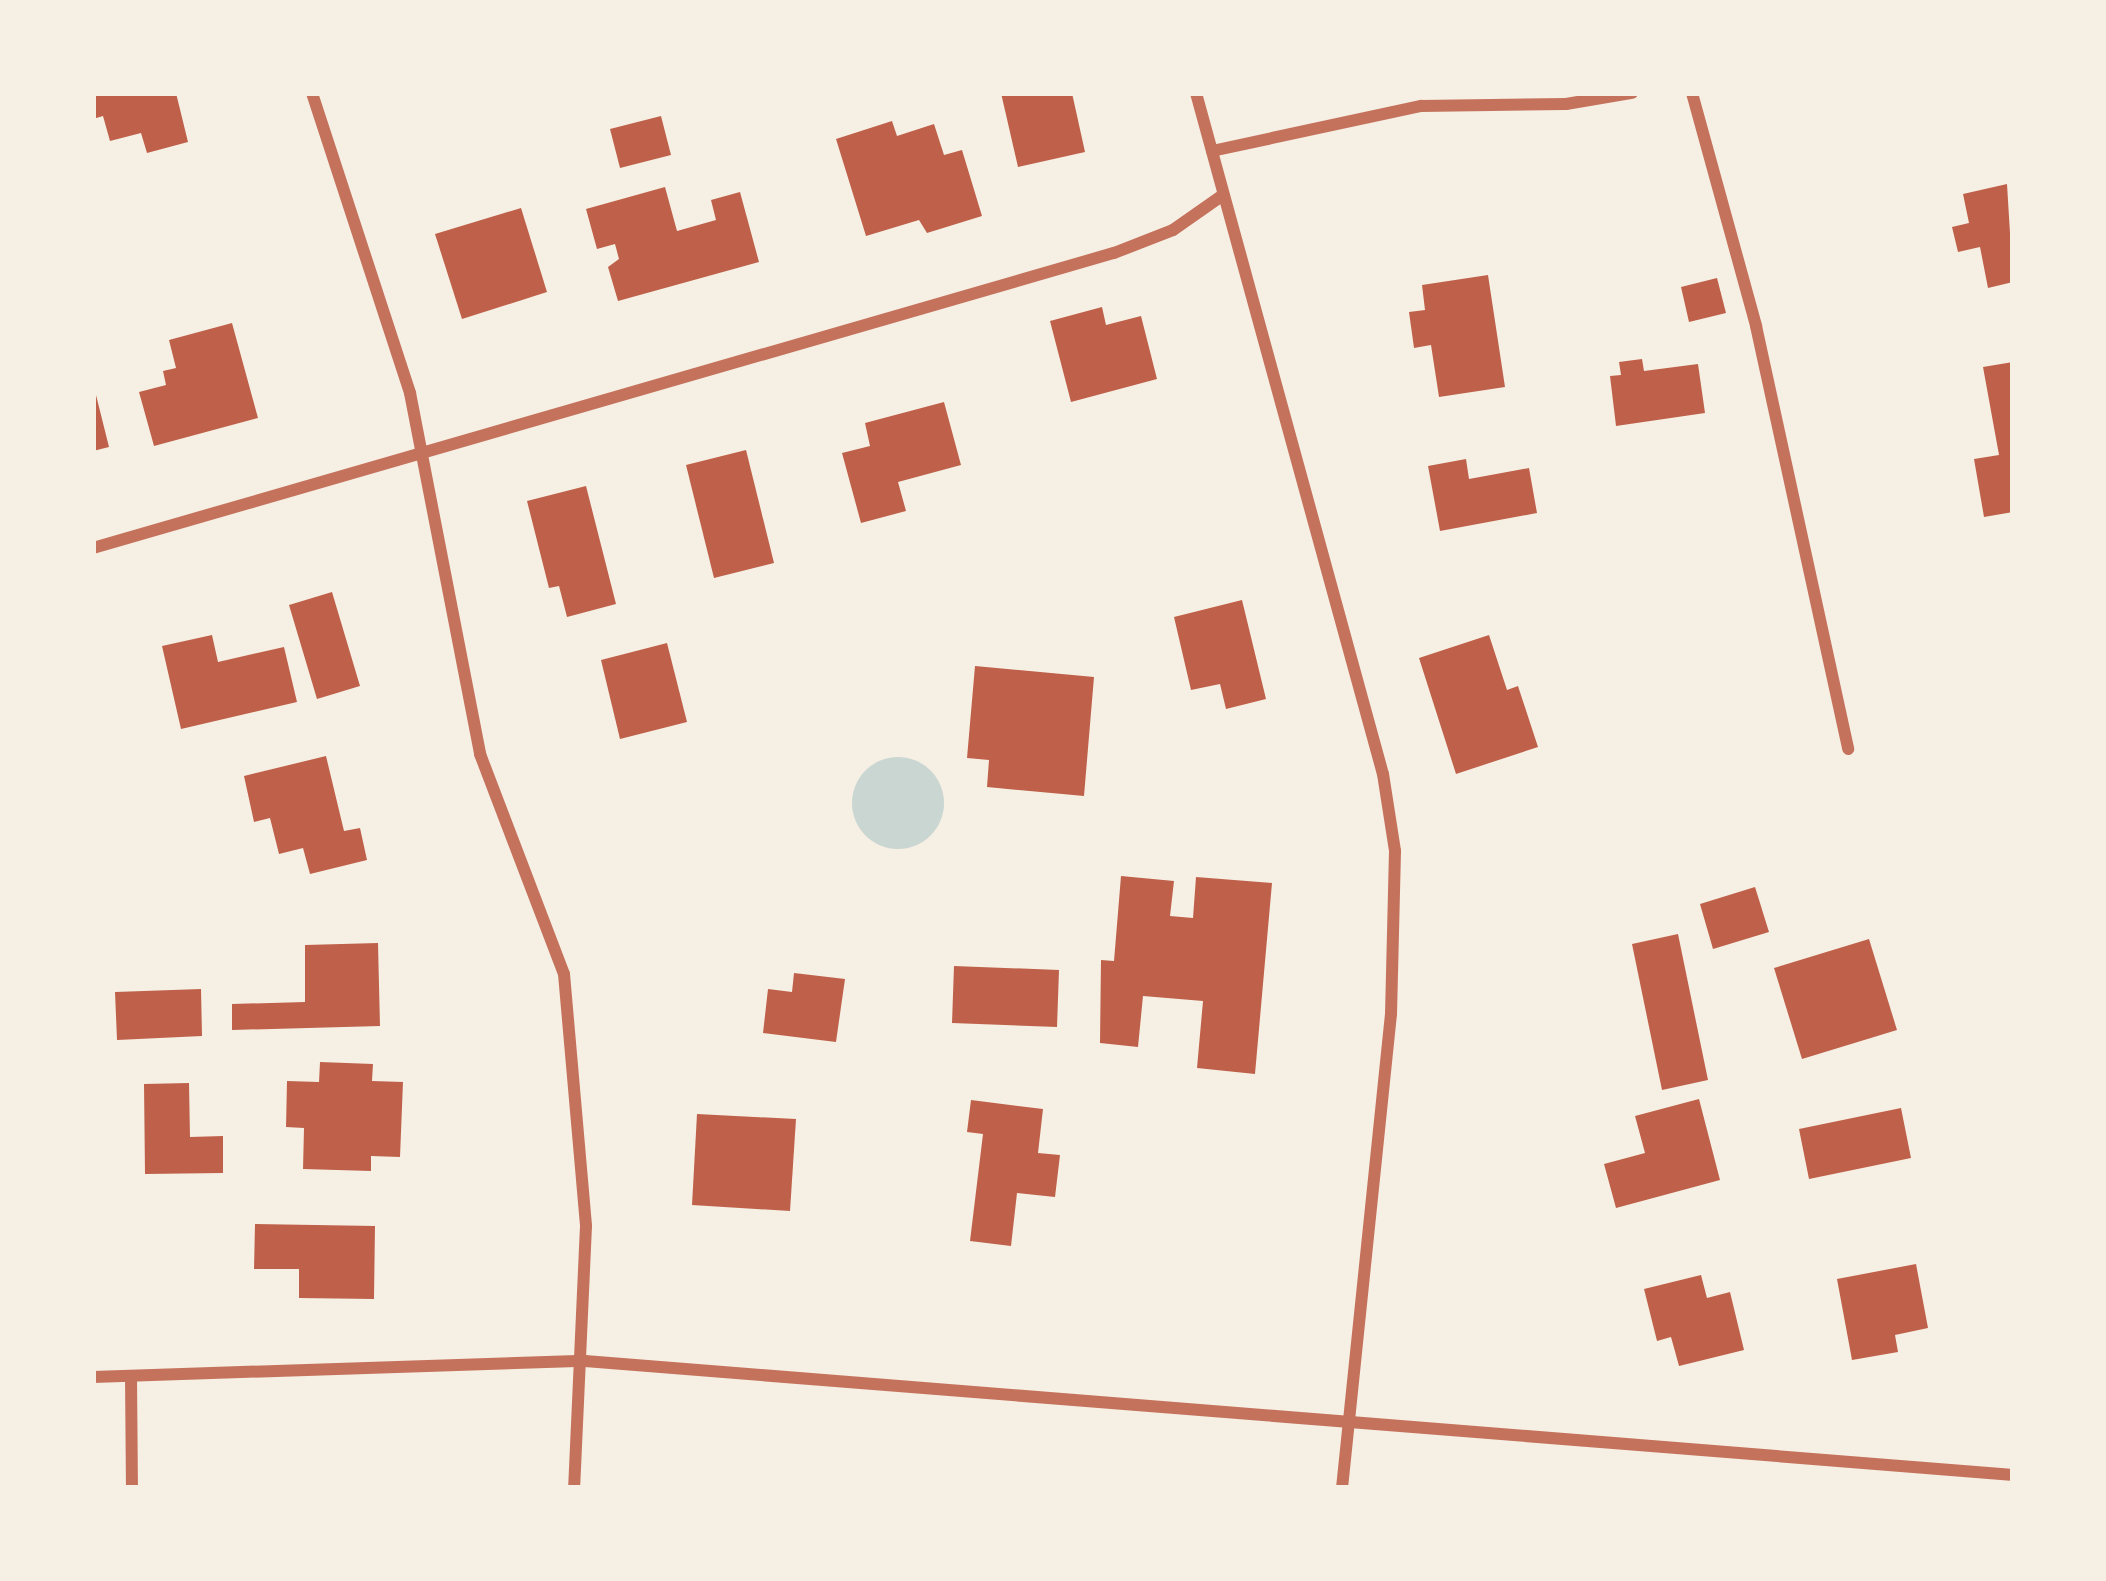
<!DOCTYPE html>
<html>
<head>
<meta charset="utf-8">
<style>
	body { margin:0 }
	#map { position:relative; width:2106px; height:1581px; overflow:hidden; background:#f6efe4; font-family:"Golos Text",sans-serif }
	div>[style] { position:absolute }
	.water>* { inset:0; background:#c9d6d2 }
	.round { border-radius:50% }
	.building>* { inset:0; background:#bf614a }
	.minor>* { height:12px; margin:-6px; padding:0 6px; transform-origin:6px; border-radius:6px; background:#c5725c }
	span { translate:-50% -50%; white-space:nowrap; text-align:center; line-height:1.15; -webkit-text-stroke:10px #f6efe4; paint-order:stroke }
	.frame { position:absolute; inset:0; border:96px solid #f6efe4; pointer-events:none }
</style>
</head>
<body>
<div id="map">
	<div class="water">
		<i class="round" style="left:852px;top:757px;width:92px;height:92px"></i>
	</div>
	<div class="building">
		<i style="clip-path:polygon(93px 93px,176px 93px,188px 142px,147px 153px,141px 133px,110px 141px,103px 116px,93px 119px)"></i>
		<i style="clip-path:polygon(1001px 93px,1072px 93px,1085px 152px,1018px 167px)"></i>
		<i style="clip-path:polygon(661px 116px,671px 155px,620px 168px,610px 129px)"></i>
		<i style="clip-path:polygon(892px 121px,897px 136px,934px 124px,944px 155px,962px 150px,982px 216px,927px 233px,919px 220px,866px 236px,836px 139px)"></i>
		<i style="clip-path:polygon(2007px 184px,2013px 282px,1988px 288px,1980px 247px,1958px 252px,1952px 227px,1969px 223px,1963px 194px)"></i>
		<i style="clip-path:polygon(665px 187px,677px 231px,716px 220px,711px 200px,740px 192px,759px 262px,618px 301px,608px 267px,619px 259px,615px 244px,597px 249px,586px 209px)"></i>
		<i style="clip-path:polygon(521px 208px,547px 292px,462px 319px,435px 234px)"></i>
		<i style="clip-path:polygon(1488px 275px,1505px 387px,1439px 397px,1431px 345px,1414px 348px,1409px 312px,1425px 310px,1422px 285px)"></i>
		<i style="clip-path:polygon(1717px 278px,1726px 313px,1689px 322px,1681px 287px)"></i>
		<i style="clip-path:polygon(1102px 307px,1106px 325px,1141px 316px,1157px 379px,1071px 402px,1050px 321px)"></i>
		<i style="clip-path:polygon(232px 323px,258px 418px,154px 446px,139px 392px,166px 385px,163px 371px,176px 368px,169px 340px)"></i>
		<i style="clip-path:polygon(1642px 359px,1644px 371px,1698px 364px,1705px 413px,1616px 426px,1610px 376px,1621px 375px,1619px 362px)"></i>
		<i style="clip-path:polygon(2013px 362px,2013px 512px,1984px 517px,1974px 459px,1999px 455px,1983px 367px)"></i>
		<i style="clip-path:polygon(93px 383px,109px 447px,93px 451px)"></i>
		<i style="clip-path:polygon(944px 402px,961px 465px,898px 482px,906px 511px,861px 523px,842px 453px,870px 446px,865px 423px)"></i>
		<i style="clip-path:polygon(746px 450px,774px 563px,714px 578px,686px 465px)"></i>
		<i style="clip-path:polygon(1466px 459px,1469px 479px,1529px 468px,1537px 513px,1440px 531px,1428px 466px)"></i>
		<i style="clip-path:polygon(586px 486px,616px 604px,567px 617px,559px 586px,549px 588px,527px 501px)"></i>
		<i style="clip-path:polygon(332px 592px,360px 686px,317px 699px,289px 605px)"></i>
		<i style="clip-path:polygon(1242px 600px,1266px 699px,1226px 709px,1220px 684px,1191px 690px,1174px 617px)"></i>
		<i style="clip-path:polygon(212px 635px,218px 662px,284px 647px,297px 702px,181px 729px,162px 646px)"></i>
		<i style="clip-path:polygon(1489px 635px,1507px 690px,1518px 686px,1538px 747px,1456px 774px,1419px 658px)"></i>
		<i style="clip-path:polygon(667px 643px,687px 722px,620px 739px,601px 660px)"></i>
		<i style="clip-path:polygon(975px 666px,1094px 677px,1084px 796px,987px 787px,989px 760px,967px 758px)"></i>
		<i style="clip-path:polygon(326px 756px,344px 831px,360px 828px,367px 860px,310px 874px,303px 848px,279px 854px,270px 818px,254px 822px,244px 776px)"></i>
		<i style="clip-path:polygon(1121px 876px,1174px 881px,1170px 916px,1193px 918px,1196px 877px,1272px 883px,1255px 1074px,1197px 1068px,1203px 1001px,1143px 996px,1138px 1047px,1100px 1043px,1101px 960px,1114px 961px)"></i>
		<i style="clip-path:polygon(1755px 887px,1769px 932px,1713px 949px,1700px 904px)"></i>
		<i style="clip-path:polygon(1678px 934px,1708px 1080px,1662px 1090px,1632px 944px)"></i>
		<i style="clip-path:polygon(1869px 939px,1897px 1030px,1802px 1059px,1774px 968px)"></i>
		<i style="clip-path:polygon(378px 943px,380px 1026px,232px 1030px,232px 1004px,305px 1002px,305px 945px)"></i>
		<i style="clip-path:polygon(954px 966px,1059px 970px,1057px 1027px,952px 1023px)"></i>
		<i style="clip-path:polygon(794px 973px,845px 979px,836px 1042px,763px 1033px,768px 989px,792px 992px)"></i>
		<i style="clip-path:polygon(201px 989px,202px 1036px,117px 1040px,115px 992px)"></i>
		<i style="clip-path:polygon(320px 1062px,373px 1064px,372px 1081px,403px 1082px,400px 1157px,371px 1156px,371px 1171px,303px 1169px,304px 1128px,286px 1127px,287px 1081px,319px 1082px)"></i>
		<i style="clip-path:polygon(189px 1083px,190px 1137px,223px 1136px,223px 1173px,145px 1174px,144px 1084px)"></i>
		<i style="clip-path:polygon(1699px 1099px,1720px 1180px,1616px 1208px,1604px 1164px,1645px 1153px,1635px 1116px)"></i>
		<i style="clip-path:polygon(971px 1100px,1043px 1109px,1038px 1153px,1060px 1155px,1055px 1197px,1017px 1193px,1011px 1246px,970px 1241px,983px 1134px,967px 1132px)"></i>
		<i style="clip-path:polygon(1901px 1108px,1911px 1158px,1809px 1179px,1799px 1129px)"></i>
		<i style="clip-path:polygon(697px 1114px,796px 1119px,790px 1211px,692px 1205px)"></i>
		<i style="clip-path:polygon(255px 1224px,375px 1226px,374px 1299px,299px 1298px,299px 1269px,254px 1269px)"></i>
		<i style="clip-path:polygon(1916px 1264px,1928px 1328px,1895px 1335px,1898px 1352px,1852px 1360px,1837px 1279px)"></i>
		<i style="clip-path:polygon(1701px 1275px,1707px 1298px,1730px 1292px,1744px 1350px,1679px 1366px,1671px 1337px,1657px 1341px,1644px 1289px)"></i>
	</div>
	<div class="minor">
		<i style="left:312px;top:93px;width:316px;rotate:71.9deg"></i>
		<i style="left:410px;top:393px;width:368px;rotate:79deg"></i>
		<i style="left:480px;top:754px;width:235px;rotate:69.1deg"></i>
		<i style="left:564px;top:974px;width:253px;rotate:85deg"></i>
		<i style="left:586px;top:1226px;width:262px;rotate:92.6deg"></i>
		<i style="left:1196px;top:93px;width:706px;rotate:74.65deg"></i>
		<i style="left:1383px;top:774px;width:78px;rotate:81.1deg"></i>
		<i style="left:1395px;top:851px;width:163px;rotate:91.4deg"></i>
		<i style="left:1391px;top:1014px;width:477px;rotate:95.9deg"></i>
		<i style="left:1692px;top:93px;width:242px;rotate:74.6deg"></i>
		<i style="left:1756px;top:326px;width:433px;rotate:77.7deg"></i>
		<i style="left:1212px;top:151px;width:214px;rotate:-12.2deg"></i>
		<i style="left:1421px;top:106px;width:145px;rotate:-0.8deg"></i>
		<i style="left:1566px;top:104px;width:67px;rotate:-9.5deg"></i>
		<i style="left:93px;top:548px;width:1063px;rotate:-16.12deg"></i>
		<i style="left:1114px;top:253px;width:63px;rotate:-21.3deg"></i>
		<i style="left:1173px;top:230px;width:61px;rotate:-35deg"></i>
		<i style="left:93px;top:1377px;width:492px;rotate:-1.9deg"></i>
		<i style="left:585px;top:1361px;width:1433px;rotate:4.56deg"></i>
		<i style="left:131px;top:1377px;width:111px;rotate:89.5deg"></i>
	</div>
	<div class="frame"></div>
</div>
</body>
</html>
